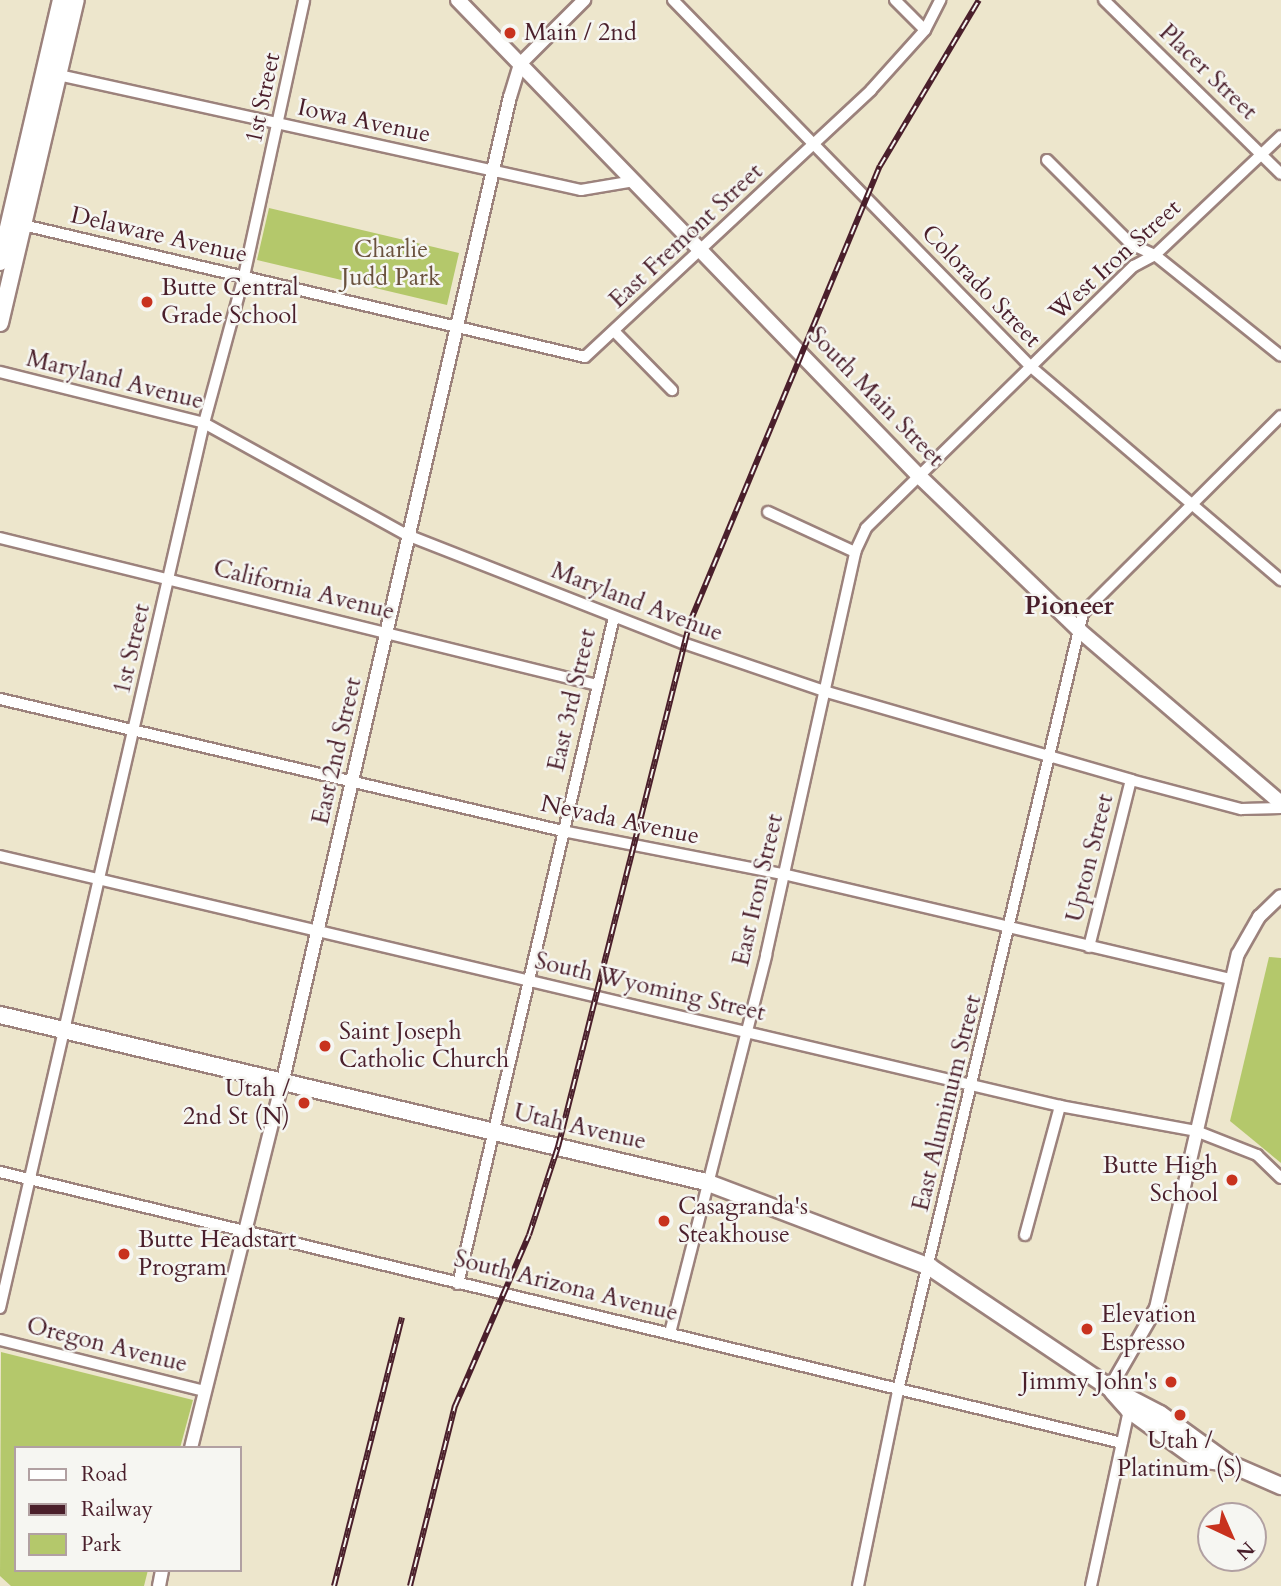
<!DOCTYPE html>
<html>
<head>
<meta charset="utf-8">
<style>
	body { margin:0 }
	#map { position:relative; width:1281px; height:1586px; overflow:hidden; background:#ede6cc; font-family:Cardo,serif }
	div>[style] { position:absolute }
	.green>* { inset:0; background:#b4c86b }
	.roads { filter:drop-shadow(2px 0 #9c827c) drop-shadow(-2px 0 #9c827c) drop-shadow(0 2px #9c827c) drop-shadow(0 -2px #9c827c) }
	.minor>* { height:10px; margin:-5px; padding:0 5px; transform-origin:5px; border-radius:5px; background:#fff }
	.tertiary>* { height:12px; margin:-6px; padding:0 6px; transform-origin:6px; border-radius:6px; background:#fff }
	.secondary>* { height:14px; margin:-7px; padding:0 7px; transform-origin:7px; border-radius:7px; background:#fff }
	.primary>* { height:16px; margin:-8px; padding:0 8px; transform-origin:8px; border-radius:8px; background:#fff }
	.rail>* { height:6px; margin-top:-3px; transform-origin:0; background:repeating-linear-gradient(90deg,#f6f6f2 0 10px,#4a1f2b 0 20px); box-sizing:border-box; border-block:2px solid #4a1f2b }
	.dots>* { width:19px; height:19px; translate:-50% -50%; box-sizing:border-box; border:4px solid #f6f6f2; border-radius:50% }
	span { translate:-50% -50%; white-space:nowrap; text-align:center; line-height:1.15; -webkit-text-stroke:5px #f6f6f2; paint-order:stroke }
	.poi-label { font-size:24px; color:#4a1f2b }
	.left { translate:0 -50%; text-align:left }
	.right { translate:-100% -50%; text-align:right }
	.street-label { font-size:24px; color:#4a1f2b }
	.park-label { font-size:24px; color:#6a523e }
	.neighbourhood-label { font-size:26px; color:#4a1f2b; font-weight:700 }
	.legend { position:absolute; left:14px; top:1446px; width:228px; height:126px; box-sizing:border-box; background:#f6f6f2; border:2px solid #b1a0a2; margin:0; padding:9px 12px; list-style:none; font-size:21px; color:#4a1f2b }
	.legend li { display:flex; align-items:center; gap:14px; height:35px }
	.legend b { width:35px; border:2px solid #b1a0a2 }
	.north { position:absolute; left:1197px; top:1502px; width:70px; height:70px; box-sizing:border-box; background:#f6f6f2; border:2px solid #b1a0a2; border-radius:50%; rotate:136deg; font-size:19px; font-weight:700; line-height:28px; text-align:center; color:#4a1f2b }
	.north::after { content:''; display:block; margin:auto; width:24px; height:32px; background:#c8321e; clip-path:polygon(50% 0,100% 100%,50% 72%,0 100%) }
</style>
</head>
<body>
<div id="map">
	<div class="green">
		<i style="clip-path:polygon(269px 208px,459px 253px,447px 305px,257px 260px)"></i>
		<i style="clip-path:polygon(1269px 957px,1281px 958px,1281px 1163px,1230px 1121px)"></i>
		<i style="clip-path:polygon(1px 1352px,193px 1400px,180px 1448px,16px 1448px,16px 1570px,148px 1570px,144px 1586px,11px 1586px,0 1576px)"></i>
	</div>
	<div class="roads">
		<div class="minor">
			<i style="left:673px;top:0;width:511px;rotate:45.71deg"></i>
			<i style="left:1030px;top:366px;width:330px;rotate:40.5deg"></i>
			<i style="left:895px;top:0;width:42px;rotate:45deg"></i>
			<i style="left:1104px;top:0;width:248px;rotate:44.5deg"></i>
			<i style="left:54px;top:74px;width:540px;rotate:12.41deg"></i>
			<i style="left:581px;top:190px;width:54px;rotate:-9.6deg"></i>
			<i style="left:1047px;top:160px;width:119px;rotate:45deg"></i>
			<i style="left:1131px;top:244px;width:26px;rotate:25deg"></i>
			<i style="left:1155px;top:255px;width:161px;rotate:38.7deg"></i>
			<i style="left:19px;top:224px;width:581px;rotate:13.22deg"></i>
			<i style="left:585px;top:357px;width:391px;rotate:-43deg"></i>
			<i style="left:871px;top:90px;width:81px;rotate:-48deg"></i>
			<i style="left:925px;top:30px;width:34px;rotate:-63deg"></i>
			<i style="left:614px;top:331px;width:83px;rotate:45.5deg"></i>
			<i style="left:0;top:372px;width:210px;rotate:14deg"></i>
			<i style="left:204px;top:423px;width:232px;rotate:28.9deg"></i>
			<i style="left:407px;top:535px;width:296px;rotate:21.4deg"></i>
			<i style="left:683px;top:643px;width:152px;rotate:18.8deg"></i>
			<i style="left:827px;top:692px;width:316px;rotate:16.1deg"></i>
			<i style="left:1131px;top:780px;width:114px;rotate:14.8deg"></i>
			<i style="left:1241px;top:809px;width:40px;rotate:-1.4deg"></i>
			<i style="left:768px;top:512px;width:96px;rotate:24.7deg"></i>
			<i style="left:0;top:538px;width:615px;rotate:13.83deg"></i>
			<i style="left:0;top:699px;width:578px;rotate:13.2deg"></i>
			<i style="left:563px;top:831px;width:224px;rotate:11.1deg"></i>
			<i style="left:783px;top:874px;width:461px;rotate:13.2deg"></i>
			<i style="left:0;top:856px;width:1089px;rotate:13.27deg"></i>
			<i style="left:1060px;top:1106px;width:138px;rotate:10.4deg"></i>
			<i style="left:1196px;top:1131px;width:66px;rotate:21.5deg"></i>
			<i style="left:1257px;top:1155px;width:33px;rotate:44deg"></i>
			<i style="left:1089px;top:947px;width:172px;rotate:-75.9deg"></i>
			<i style="left:0;top:1172px;width:1154px;rotate:13.58deg"></i>
			<i style="left:1025px;top:1235px;width:134px;rotate:-74.8deg"></i>
			<i style="left:458px;top:1284px;width:685px;rotate:-76.84deg"></i>
			<i style="left:0;top:1308px;width:908px;rotate:-77.02deg"></i>
			<i style="left:204px;top:423px;width:152px;rotate:-74.8deg"></i>
			<i style="left:244px;top:276px;width:282px;rotate:-77.7deg"></i>
			<i style="left:670px;top:1333px;width:390px;rotate:-75.7deg"></i>
			<i style="left:766px;top:955px;width:413px;rotate:-77.5deg"></i>
			<i style="left:855px;top:552px;width:26px;rotate:-65deg"></i>
			<i style="left:866px;top:528px;width:375px;rotate:-44.4deg"></i>
			<i style="left:1134px;top:266px;width:24px;rotate:-28deg"></i>
			<i style="left:1155px;top:255px;width:173px;rotate:-43.4deg"></i>
			<i style="left:0;top:1340px;width:210px;rotate:14deg"></i>
			<i style="left:858px;top:1586px;width:204px;rotate:-78.4deg"></i>
			<i style="left:899px;top:1386px;width:795px;rotate:-76.61deg"></i>
			<i style="left:1083px;top:613px;width:279px;rotate:-44.9deg"></i>
			<i style="left:1091px;top:1586px;width:184px;rotate:-77.8deg"></i>
		</div>
		<div class="tertiary">
			<i style="left:1110px;top:1388px;width:92px;rotate:-60.1deg"></i>
			<i style="left:1156px;top:1308px;width:363px;rotate:-77deg"></i>
			<i style="left:1238px;top:954px;width:43px;rotate:-60.4deg"></i>
			<i style="left:1259px;top:917px;width:30px;rotate:-44deg"></i>
			<i style="left:191px;top:1448px;width:379px;rotate:-76deg"></i>
			<i style="left:283px;top:1080px;width:1009px;rotate:-77deg"></i>
			<i style="left:510px;top:97px;width:34px;rotate:-73deg"></i>
			<i style="left:520px;top:64px;width:91px;rotate:-45deg"></i>
			<i style="left:159px;top:1586px;width:16px;rotate:-79deg"></i>
		</div>
		<div class="secondary">
			<i style="left:458px;top:0;width:660px;rotate:45.92deg"></i>
			<i style="left:917px;top:474px;width:225px;rotate:43.9deg"></i>
			<i style="left:1079px;top:630px;width:266px;rotate:40.6deg"></i>
		</div>
		<div class="primary">
			<i style="left:0;top:262px;width:269px;rotate:-76.9deg"></i>
			<i style="left:0;top:323px;width:332px;rotate:-76.8deg"></i>
			<i style="left:0;top:1015px;width:725px;rotate:13.31deg"></i>
			<i style="left:706px;top:1182px;width:240px;rotate:20.8deg"></i>
			<i style="left:930px;top:1267px;width:217px;rotate:33.9deg"></i>
			<i style="left:1110px;top:1388px;width:56px;rotate:27.5deg"></i>
			<i style="left:1160px;top:1414px;width:84px;rotate:35.8deg"></i>
			<i style="left:1113px;top:1392px;width:24px;rotate:48deg"></i>
			<i style="left:1129px;top:1410px;width:84px;rotate:35.8deg"></i>
			<i style="left:1197px;top:1459px;width:31px;rotate:7deg"></i>
			<i style="left:1228px;top:1463px;width:58px;rotate:23.5deg"></i>
		</div>
	</div>
	<div class="rail">
		<i style="left:334px;top:1586px;width:277px;rotate:-75.8deg"></i>
		<i style="left:410px;top:1586px;width:186px;rotate:-76deg"></i>
		<i style="left:455px;top:1406px;width:186px;rotate:-66.6deg"></i>
		<i style="left:529px;top:1235px;width:93px;rotate:-71.8deg"></i>
		<i style="left:558px;top:1147px;width:541px;rotate:-75.89deg"></i>
		<i style="left:690px;top:622px;width:494px;rotate:-67.4deg"></i>
		<i style="left:880px;top:166px;width:193px;rotate:-59.2deg"></i>
	</div>
	<div class="dots">
		<i style="left:510px;top:33px;background:#c8321e"></i>
		<i style="left:147px;top:302px;background:#c8321e"></i>
		<i style="left:325px;top:1046px;background:#c8321e"></i>
		<i style="left:304px;top:1103px;background:#c8321e"></i>
		<i style="left:1232px;top:1180px;background:#c8321e"></i>
		<i style="left:664px;top:1221px;background:#c8321e"></i>
		<i style="left:124px;top:1254px;background:#c8321e"></i>
		<i style="left:1087px;top:1329px;background:#c8321e"></i>
		<i style="left:1171px;top:1382px;background:#c8321e"></i>
		<i style="left:1180px;top:1415px;background:#c8321e"></i>
	</div>
	<div class="poi-label">
		<span class="left" style="left:524px;top:33px">Main / 2nd</span>
		<span class="left" style="left:161px;top:302px">Butte Central<br>Grade School</span>
		<span class="left" style="left:339px;top:1046px">Saint Joseph<br>Catholic Church</span>
		<span class="right" style="left:290px;top:1103px">Utah /<br>2nd St (N)</span>
		<span class="right" style="left:1218px;top:1180px">Butte High<br>School</span>
		<span class="left" style="left:678px;top:1221px">Casagranda's<br>Steakhouse</span>
		<span class="left" style="left:138px;top:1254px">Butte Headstart<br>Program</span>
		<span class="left" style="left:1101px;top:1329px">Elevation<br>Espresso</span>
		<span class="right" style="left:1157px;top:1382px">Jimmy John's</span>
		<span style="left:1180px;top:1455px">Utah /<br>Platinum (S)</span>
	</div>
	<div class="street-label">
		<span style="left:1208px;top:72px;rotate:44deg">Placer Street</span>
		<span style="left:263px;top:98px;rotate:-78deg">1st Street</span>
		<span style="left:364px;top:121px;rotate:12deg">Iowa Avenue</span>
		<span style="left:159px;top:235px;rotate:13deg">Delaware Avenue</span>
		<span style="left:686px;top:236px;rotate:-43deg">East Fremont Street</span>
		<span style="left:1115px;top:260px;rotate:-42deg">West Iron Street</span>
		<span style="left:981px;top:286px;rotate:46deg">Colorado Street</span>
		<span style="left:115px;top:380px;rotate:14deg">Maryland Avenue</span>
		<span style="left:876px;top:397px;rotate:46deg">South Main Street</span>
		<span style="left:304px;top:590px;rotate:14deg">California Avenue</span>
		<span style="left:637px;top:602px;rotate:21deg">Maryland Avenue</span>
		<span style="left:132px;top:649px;rotate:-77deg">1st Street</span>
		<span style="left:572px;top:700px;rotate:-77deg">East 3rd Street</span>
		<span style="left:337px;top:751px;rotate:-77deg">East 2nd Street</span>
		<span style="left:620px;top:820px;rotate:12deg">Nevada Avenue</span>
		<span style="left:1090px;top:858px;rotate:-76deg">Upton Street</span>
		<span style="left:758px;top:890px;rotate:-77deg">East Iron Street</span>
		<span style="left:650px;top:987px;rotate:13deg">South Wyoming Street</span>
		<span style="left:947px;top:1103px;rotate:-76deg">East Aluminum Street</span>
		<span style="left:580px;top:1127px;rotate:13deg">Utah Avenue</span>
		<span style="left:566px;top:1286px;rotate:14deg">South Arizona Avenue</span>
		<span style="left:107px;top:1345px;rotate:14deg">Oregon Avenue</span>
	</div>
	<div class="park-label">
		<span style="left:391px;top:264px">Charlie<br>Judd Park</span>
	</div>
	<div class="neighbourhood-label">
		<span style="left:1069px;top:606px">Pioneer</span>
	</div>
	<ul class="legend">
	<li><b style="height:9px;background:#fff"></b>Road</li>
	<li><b style="height:9px;background:#4a1f2b"></b>Railway</li>
	<li><b style="height:19px;background:#b4c86b"></b>Park</li>
	</ul>
	<div class="north">N</div>
</div>
</body>
</html>
